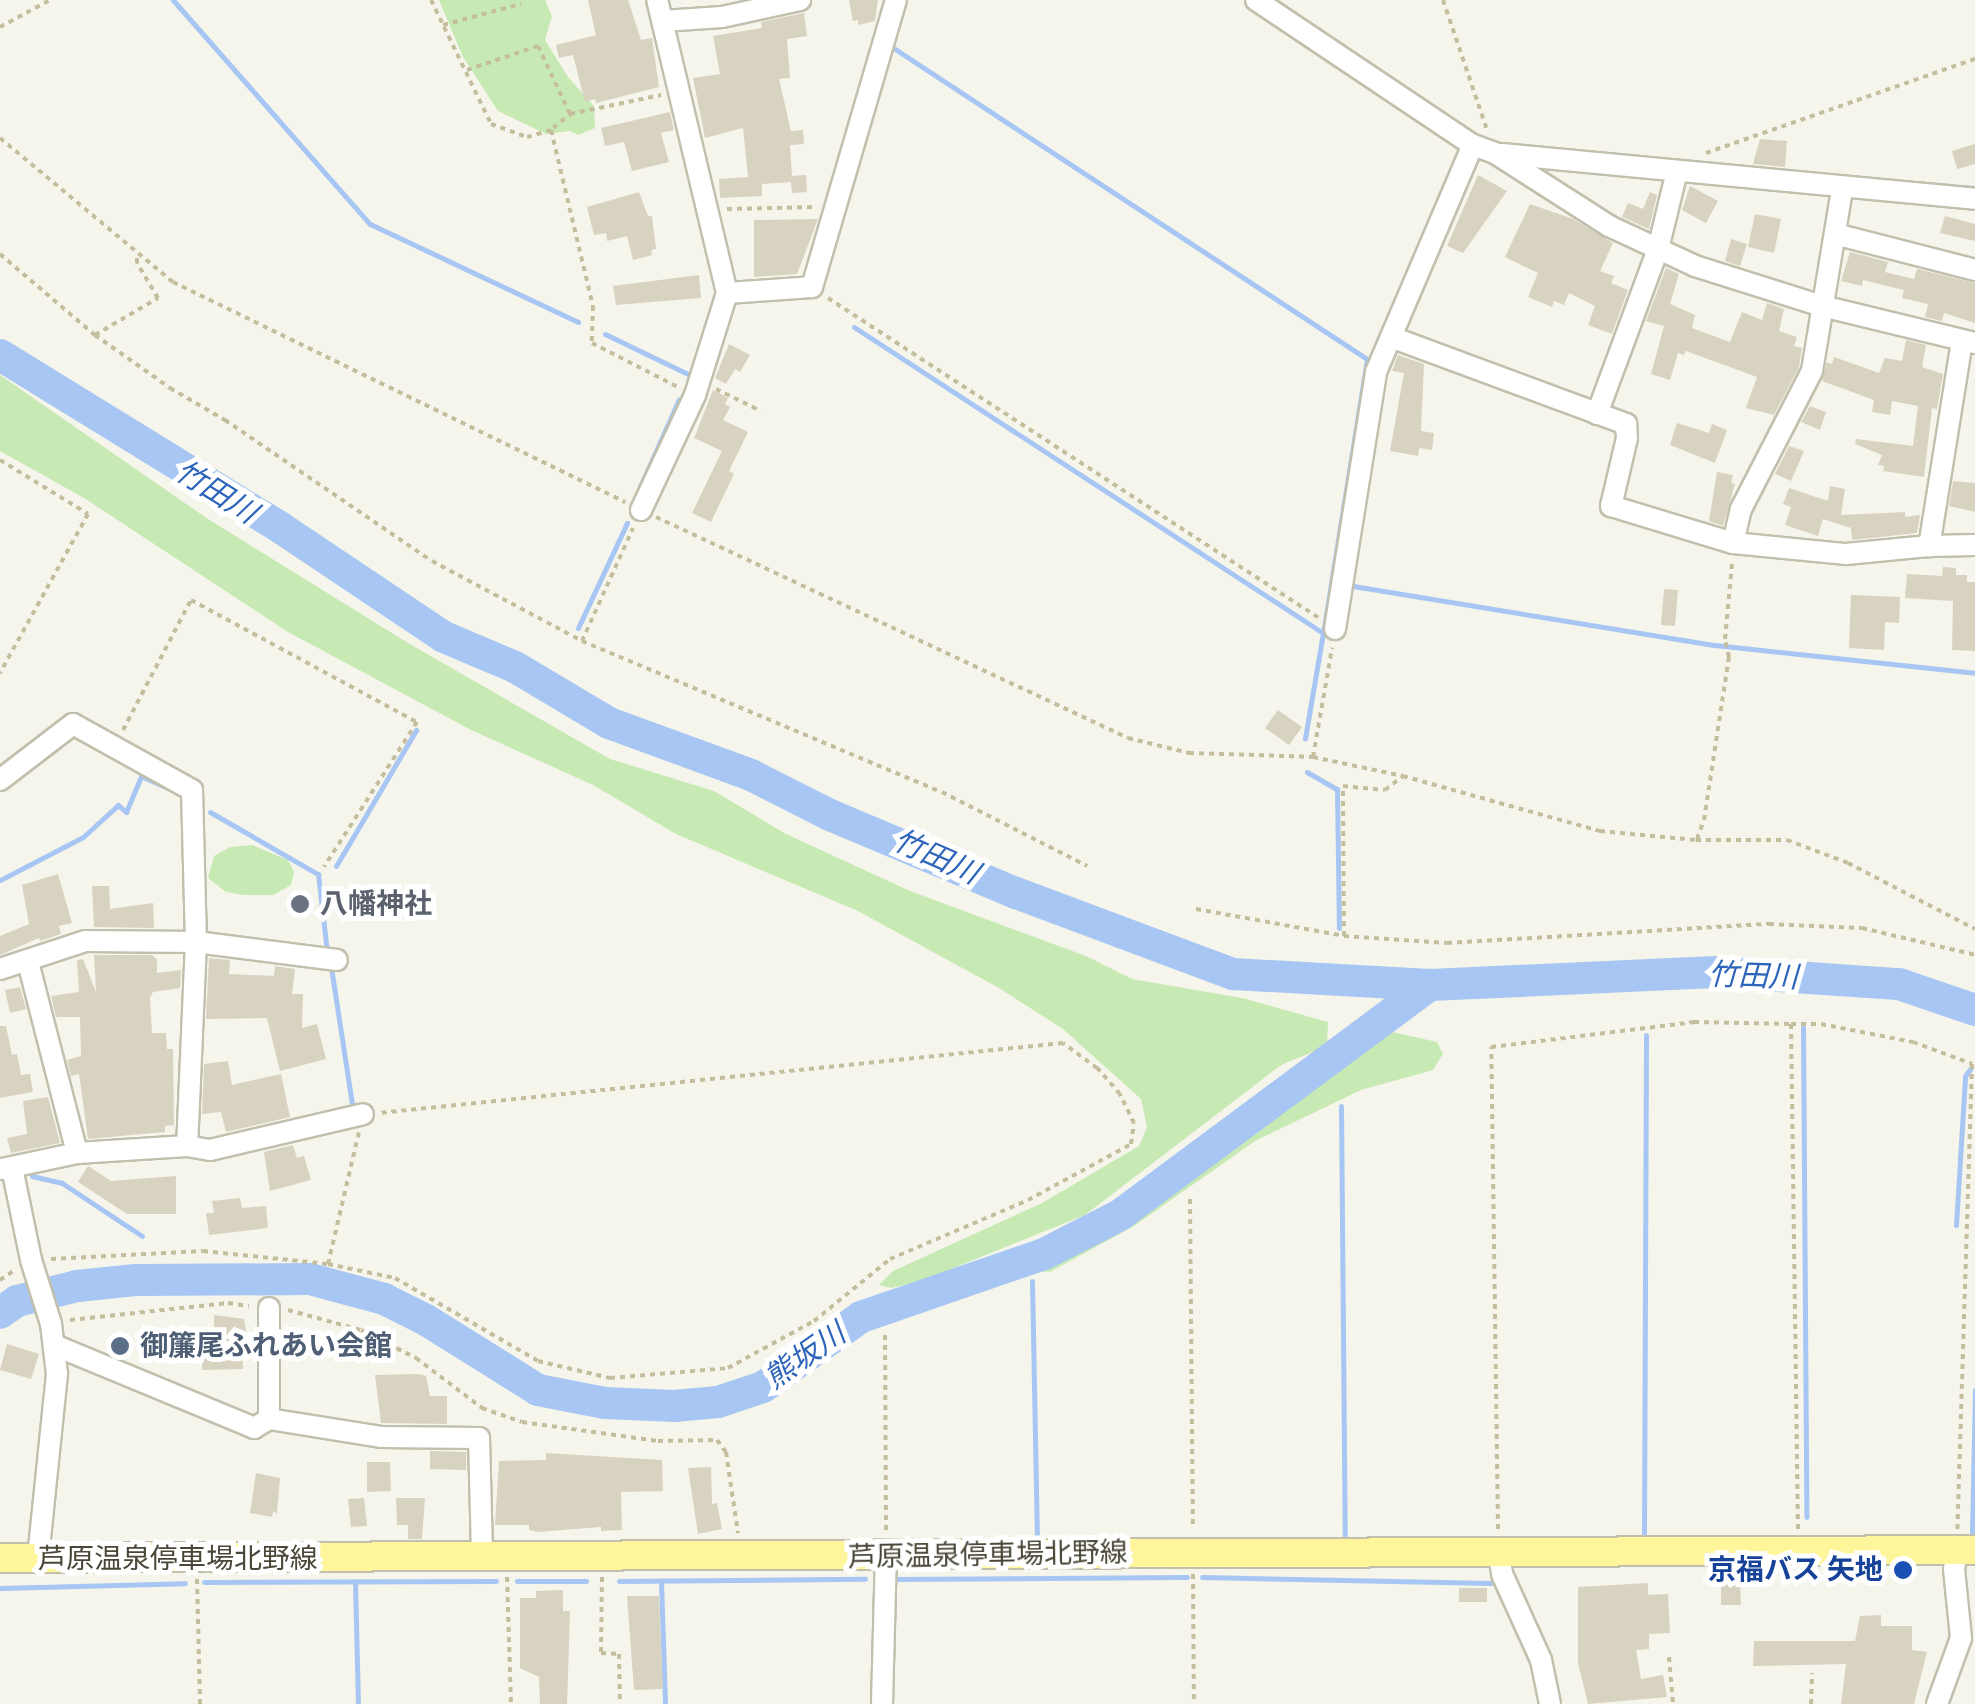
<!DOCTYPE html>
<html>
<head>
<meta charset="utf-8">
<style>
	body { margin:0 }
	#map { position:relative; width:1975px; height:1704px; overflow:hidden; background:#f6f5eb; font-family:Roboto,"Noto Sans JP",sans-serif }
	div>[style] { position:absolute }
	.green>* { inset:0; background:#c7eab4 }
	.stream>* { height:5px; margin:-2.5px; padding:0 2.5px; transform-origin:2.5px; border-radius:2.5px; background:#a7c6f3 }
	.river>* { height:32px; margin:-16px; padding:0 16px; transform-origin:16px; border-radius:16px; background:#a7c6f3 }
	.building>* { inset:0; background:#d8d3c0 }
	.path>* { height:4px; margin-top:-2px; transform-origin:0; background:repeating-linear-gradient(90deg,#c4be9e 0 5px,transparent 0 10px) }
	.roads { filter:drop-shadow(2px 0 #c2bfad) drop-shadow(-2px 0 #c2bfad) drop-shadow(0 2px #c2bfad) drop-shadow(0 -2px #c2bfad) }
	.minor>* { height:20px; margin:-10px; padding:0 10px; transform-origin:10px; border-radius:10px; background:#fff }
	.major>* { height:28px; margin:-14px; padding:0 14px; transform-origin:14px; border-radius:14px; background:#fff59b }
	.dots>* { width:28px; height:28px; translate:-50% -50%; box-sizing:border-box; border:5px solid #fff; border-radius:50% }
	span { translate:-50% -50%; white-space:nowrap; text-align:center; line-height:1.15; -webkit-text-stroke:10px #fff; paint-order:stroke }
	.worship-label { font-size:28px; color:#5b616d; font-weight:700 }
	.left { translate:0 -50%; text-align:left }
	.service-label { font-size:28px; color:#4e5e75; font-weight:700 }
	.street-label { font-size:28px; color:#4b4738 }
	.transit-label { font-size:28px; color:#164399; font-weight:700 }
	.right { translate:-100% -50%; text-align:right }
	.water-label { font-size:30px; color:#2d65bb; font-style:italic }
</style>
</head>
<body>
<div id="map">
	<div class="green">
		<i style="clip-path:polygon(439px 0,545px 0,552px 16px,545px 40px,568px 77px,594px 106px,595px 128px,578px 135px,570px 131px,546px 134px,498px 111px,463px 57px)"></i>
		<i style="clip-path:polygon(0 375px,208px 519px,408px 643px,610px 759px,714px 791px,786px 834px,910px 891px,1086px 956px,1132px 979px,1242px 998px,1328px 1022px,1327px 1046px,1281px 1065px,1085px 1215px,924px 1280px,891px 1288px,879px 1285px,893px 1271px,1042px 1203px,1139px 1146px,1147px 1127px,1141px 1099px,1063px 1029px,999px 988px,858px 911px,676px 834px,593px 785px,471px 730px,288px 632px,84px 498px,0 451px)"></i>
		<i style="clip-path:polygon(252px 845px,288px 860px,294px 872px,291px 885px,273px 895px,244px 895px,226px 892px,208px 878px,214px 856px,230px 847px)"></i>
		<i style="clip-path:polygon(1388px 1031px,1437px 1042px,1443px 1054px,1433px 1070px,1361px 1090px,1255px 1141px,1134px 1226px,1050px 1272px,1035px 1271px,1053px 1254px,1097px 1235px,1156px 1198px)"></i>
	</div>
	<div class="stream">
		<i style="left:173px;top:0;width:298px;rotate:48.7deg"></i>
		<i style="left:370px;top:224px;width:230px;rotate:25.2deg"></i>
		<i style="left:895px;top:49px;width:565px;rotate:33.3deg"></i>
		<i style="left:1367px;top:359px;width:278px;rotate:99.1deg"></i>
		<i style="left:1903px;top:182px;width:72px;rotate:4.8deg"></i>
		<i style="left:854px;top:327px;width:560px;rotate:33.12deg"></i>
		<i style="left:1323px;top:633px;width:107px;rotate:99.7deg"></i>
		<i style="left:605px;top:334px;width:92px;rotate:25.7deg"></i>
		<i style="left:640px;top:487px;width:96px;rotate:-66.1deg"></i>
		<i style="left:1353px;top:586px;width:367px;rotate:9.3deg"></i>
		<i style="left:1715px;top:645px;width:262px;rotate:6.1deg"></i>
		<i style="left:578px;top:628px;width:116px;rotate:-65deg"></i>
		<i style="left:1307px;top:772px;width:34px;rotate:30deg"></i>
		<i style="left:1337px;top:789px;width:139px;rotate:89.2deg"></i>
		<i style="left:210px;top:812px;width:125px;rotate:29.9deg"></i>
		<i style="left:318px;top:874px;width:79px;rotate:83.4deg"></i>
		<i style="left:336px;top:866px;width:158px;rotate:-59.5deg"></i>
		<i style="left:0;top:880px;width:93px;rotate:-27.4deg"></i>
		<i style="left:83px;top:837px;width:47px;rotate:-42.4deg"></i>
		<i style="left:118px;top:805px;width:11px;rotate:41deg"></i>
		<i style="left:126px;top:812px;width:39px;rotate:-67deg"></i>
		<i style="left:141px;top:776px;width:36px;rotate:24deg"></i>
		<i style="left:331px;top:967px;width:140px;rotate:81.3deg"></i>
		<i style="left:1803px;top:1027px;width:490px;rotate:89.6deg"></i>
		<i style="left:1341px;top:1106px;width:430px;rotate:89.5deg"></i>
		<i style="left:32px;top:1176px;width:31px;rotate:13deg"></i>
		<i style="left:62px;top:1183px;width:96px;rotate:33.5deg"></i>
		<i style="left:1956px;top:1225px;width:149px;rotate:-86.5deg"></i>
		<i style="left:1965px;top:1076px;width:9px;rotate:-54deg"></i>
		<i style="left:1032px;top:1281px;width:258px;rotate:88.9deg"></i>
		<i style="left:1972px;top:1533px;width:143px;rotate:-88.8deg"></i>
		<i style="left:1644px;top:1537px;width:502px;rotate:-89.77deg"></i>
		<i style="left:1202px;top:1577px;width:289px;rotate:1.2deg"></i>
		<i style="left:893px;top:1579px;width:294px;rotate:-0.4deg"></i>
		<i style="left:517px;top:1581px;width:69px"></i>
		<i style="left:619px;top:1581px;width:246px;rotate:-0.5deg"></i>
		<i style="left:204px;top:1582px;width:292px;rotate:-0.2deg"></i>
		<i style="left:355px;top:1582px;width:122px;rotate:88.6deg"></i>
		<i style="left:661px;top:1582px;width:122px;rotate:88.1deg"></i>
		<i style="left:0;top:1588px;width:185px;rotate:-1.5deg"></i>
	</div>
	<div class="river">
		<i style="left:0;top:355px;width:330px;rotate:31.6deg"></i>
		<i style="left:281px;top:528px;width:196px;rotate:33.8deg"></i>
		<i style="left:444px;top:637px;width:77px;rotate:22.9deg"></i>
		<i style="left:515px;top:667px;width:109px;rotate:30.8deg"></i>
		<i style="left:609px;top:723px;width:151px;rotate:20.1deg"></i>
		<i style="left:751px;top:775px;width:89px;rotate:26.9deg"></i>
		<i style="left:830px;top:815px;width:202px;rotate:22.8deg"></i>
		<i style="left:1016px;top:893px;width:232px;rotate:20.5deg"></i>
		<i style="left:1233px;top:974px;width:197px;rotate:3.2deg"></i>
		<i style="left:1430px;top:985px;width:291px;rotate:-2.6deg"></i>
		<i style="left:1721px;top:972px;width:178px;rotate:3.9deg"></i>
		<i style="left:1899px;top:984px;width:80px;rotate:18.9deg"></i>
		<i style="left:0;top:1313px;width:21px;rotate:-35deg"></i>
		<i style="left:17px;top:1301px;width:62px;rotate:-14deg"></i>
		<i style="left:77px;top:1286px;width:59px;rotate:-5.8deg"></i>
		<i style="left:136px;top:1280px;width:174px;rotate:-0.3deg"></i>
		<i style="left:310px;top:1279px;width:77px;rotate:15.1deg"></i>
		<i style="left:384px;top:1299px;width:47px;rotate:26.6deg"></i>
		<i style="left:426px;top:1320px;width:132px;rotate:32deg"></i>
		<i style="left:538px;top:1390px;width:68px;rotate:11deg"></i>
		<i style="left:605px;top:1403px;width:69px;rotate:2.5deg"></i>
		<i style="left:674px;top:1406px;width:44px;rotate:-5.2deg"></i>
		<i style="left:718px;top:1402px;width:47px;rotate:-18.4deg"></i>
		<i style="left:763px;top:1387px;width:120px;rotate:-35.5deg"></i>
		<i style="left:861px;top:1317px;width:194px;rotate:-19deg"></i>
		<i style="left:1044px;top:1254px;width:85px;rotate:-27.2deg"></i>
		<i style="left:1120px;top:1215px;width:386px;rotate:-36.6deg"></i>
	</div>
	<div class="building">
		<i style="clip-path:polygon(588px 0,628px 0,641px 40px,652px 38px,659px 87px,596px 103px,595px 99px,585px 102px,573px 55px,559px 58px,556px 45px,596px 35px)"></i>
		<i style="clip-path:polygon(849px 0,878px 0,875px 21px,858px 25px,858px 20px,853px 21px)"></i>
		<i style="clip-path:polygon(804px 13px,807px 36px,787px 39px,790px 78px,779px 79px,791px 131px,803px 130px,804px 144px,790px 145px,792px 176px,806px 175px,807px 192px,792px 193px,791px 182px,762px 184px,762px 196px,720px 198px,719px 179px,748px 177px,743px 128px,705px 138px,693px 78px,720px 74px,713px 36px,762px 28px,761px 22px)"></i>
		<i style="clip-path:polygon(670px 112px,674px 130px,661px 133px,669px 162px,632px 171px,624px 142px,605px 146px,601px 128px)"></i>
		<i style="clip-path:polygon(1760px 139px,1787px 141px,1785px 167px,1753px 164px)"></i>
		<i style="clip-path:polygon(1975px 144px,1975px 164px,1957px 169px,1952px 151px)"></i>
		<i style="clip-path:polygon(1478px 175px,1507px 191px,1463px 253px,1447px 246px)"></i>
		<i style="clip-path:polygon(1690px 186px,1718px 201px,1706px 223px,1682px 210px)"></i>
		<i style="clip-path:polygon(639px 192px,648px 216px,652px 216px,656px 249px,651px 250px,652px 255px,633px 260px,627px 236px,607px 241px,606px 233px,594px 235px,587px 207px)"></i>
		<i style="clip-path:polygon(1650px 192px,1657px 195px,1649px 229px,1622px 217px,1628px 203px,1643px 209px)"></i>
		<i style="clip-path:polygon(1530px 204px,1573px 219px,1613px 243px,1600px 271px,1614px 276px,1611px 283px,1628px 290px,1612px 334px,1588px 325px,1595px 306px,1569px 293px,1564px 305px,1554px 301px,1552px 307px,1528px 297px,1538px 273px,1505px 257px)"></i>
		<i style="clip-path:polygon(1755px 214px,1781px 219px,1774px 253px,1748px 247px)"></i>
		<i style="clip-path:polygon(1945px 216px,1975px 224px,1975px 241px,1940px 233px)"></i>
		<i style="clip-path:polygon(818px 219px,797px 274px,754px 277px,754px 220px)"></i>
		<i style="clip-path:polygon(1731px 239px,1747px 244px,1740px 266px,1725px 261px)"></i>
		<i style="clip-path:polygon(1850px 252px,1888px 262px,1885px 272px,1914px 279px,1917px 269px,1975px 283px,1975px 323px,1944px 313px,1942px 321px,1925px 317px,1928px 304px,1902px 298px,1904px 290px,1863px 280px,1862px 286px,1841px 281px)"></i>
		<i style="clip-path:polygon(1666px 268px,1679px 274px,1670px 304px,1695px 315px,1692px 328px,1730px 342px,1742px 312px,1762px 320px,1767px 303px,1784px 309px,1779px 331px,1797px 337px,1794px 346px,1802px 348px,1799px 367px,1774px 415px,1746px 408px,1757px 377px,1686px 351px,1684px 355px,1678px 353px,1670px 380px,1651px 374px,1664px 326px,1646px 321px)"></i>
		<i style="clip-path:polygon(699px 275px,701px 298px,616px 305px,613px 286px)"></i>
		<i style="clip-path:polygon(1906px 340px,1926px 345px,1922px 367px,1943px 374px,1937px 409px,1932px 408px,1924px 477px,1883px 471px,1884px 466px,1878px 465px,1882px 455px,1855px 444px,1856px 439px,1913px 446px,1918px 406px,1892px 401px,1890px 415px,1872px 412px,1874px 400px,1822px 381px,1827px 362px,1832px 364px,1834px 357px,1879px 373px,1885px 358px,1902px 361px)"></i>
		<i style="clip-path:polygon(729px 344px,750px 355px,740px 372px,735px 369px,726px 384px,715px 378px)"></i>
		<i style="clip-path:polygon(1398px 355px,1424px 364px,1421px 431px,1434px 433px,1432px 450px,1419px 448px,1418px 456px,1390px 451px,1404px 373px,1392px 371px)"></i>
		<i style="clip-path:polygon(713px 390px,728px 398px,725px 404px,730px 407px,723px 420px,748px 432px,729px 471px,734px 474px,711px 522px,692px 513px,722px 451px,694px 438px)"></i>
		<i style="clip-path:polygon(1810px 406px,1826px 412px,1820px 430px,1801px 422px)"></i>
		<i style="clip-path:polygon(1677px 423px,1709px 433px,1712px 424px,1727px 430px,1715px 463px,1670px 445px)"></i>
		<i style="clip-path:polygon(1789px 446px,1804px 451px,1791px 481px,1775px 474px)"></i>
		<i style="clip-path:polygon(1717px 472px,1733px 475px,1731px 483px,1735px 484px,1723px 526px,1709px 521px)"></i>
		<i style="clip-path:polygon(1953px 481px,1975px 483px,1975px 512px,1949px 506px)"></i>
		<i style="clip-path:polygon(1830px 486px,1845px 489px,1841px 515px,1905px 512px,1905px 517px,1920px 515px,1917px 533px,1852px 540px,1851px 528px,1823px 519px,1818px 536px,1785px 525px,1791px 507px,1783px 504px,1789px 488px,1828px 501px)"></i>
		<i style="clip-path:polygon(1943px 567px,1956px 568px,1956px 575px,1967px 575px,1967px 582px,1975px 582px,1975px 651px,1952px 650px,1953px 601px,1905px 598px,1907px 574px,1942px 576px)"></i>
		<i style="clip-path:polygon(1664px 589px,1678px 590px,1675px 626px,1661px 625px)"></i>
		<i style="clip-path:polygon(1851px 595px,1900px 597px,1899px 623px,1885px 622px,1884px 650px,1849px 648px)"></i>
		<i style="clip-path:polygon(1278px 710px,1302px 727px,1289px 745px,1265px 728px)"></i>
		<i style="clip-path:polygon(58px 874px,72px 923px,59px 926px,61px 934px,40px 941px,39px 938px,0 955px,0 936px,29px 924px,22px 885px)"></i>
		<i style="clip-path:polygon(92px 886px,109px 886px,110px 909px,153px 903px,154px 928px,94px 927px)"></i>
		<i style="clip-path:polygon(94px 955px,152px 955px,157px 959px,157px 973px,181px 970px,180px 988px,153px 992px,150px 998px,152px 1033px,166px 1033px,167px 1049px,173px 1049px,174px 1125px,165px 1126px,165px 1132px,88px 1139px,79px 1074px,71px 1076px,67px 1060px,81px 1056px,80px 1017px,56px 1017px,51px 996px,79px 992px,77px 960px,83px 959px,96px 992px)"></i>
		<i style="clip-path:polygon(209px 958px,230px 960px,229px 974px,274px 976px,275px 966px,295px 969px,292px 994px,303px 994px,302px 1028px,317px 1024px,326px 1059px,280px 1071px,267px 1018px,206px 1019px)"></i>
		<i style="clip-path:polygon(20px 987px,26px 1009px,10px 1013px,5px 990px)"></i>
		<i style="clip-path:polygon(0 1026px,6px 1026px,12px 1055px,17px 1054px,21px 1075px,30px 1074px,33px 1092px,0 1098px)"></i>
		<i style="clip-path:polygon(228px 1061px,232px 1085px,281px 1074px,290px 1117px,226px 1132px,221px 1112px,202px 1114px,204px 1064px)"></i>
		<i style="clip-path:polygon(48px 1097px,60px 1143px,11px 1153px,7px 1138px,27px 1134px,23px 1101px)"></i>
		<i style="clip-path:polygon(293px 1145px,297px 1158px,304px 1156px,311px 1180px,270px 1191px,264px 1152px)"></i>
		<i style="clip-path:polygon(88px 1166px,111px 1181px,176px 1176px,176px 1214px,127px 1214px,78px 1182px)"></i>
		<i style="clip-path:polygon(240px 1198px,242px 1208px,266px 1206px,268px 1228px,209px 1235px,206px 1213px,214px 1213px,212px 1201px)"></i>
		<i style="clip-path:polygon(214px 1315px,244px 1319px,248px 1343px,242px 1343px,243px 1369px,202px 1370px,202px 1353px,214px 1352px)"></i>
		<i style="clip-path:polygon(7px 1344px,39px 1354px,31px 1379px,0 1370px)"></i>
		<i style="clip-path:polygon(419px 1374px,426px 1376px,430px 1396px,447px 1396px,447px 1424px,381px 1423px,375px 1375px)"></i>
		<i style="clip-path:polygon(430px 1451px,466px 1452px,466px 1470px,430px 1469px)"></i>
		<i style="clip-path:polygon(546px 1453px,662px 1460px,663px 1491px,621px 1492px,622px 1530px,601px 1531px,601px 1527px,537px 1532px,529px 1530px,529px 1525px,495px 1525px,499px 1461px,546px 1460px)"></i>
		<i style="clip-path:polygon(367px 1462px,390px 1462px,391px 1491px,367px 1492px)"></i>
		<i style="clip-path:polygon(711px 1467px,712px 1504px,717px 1503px,722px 1529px,698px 1534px,688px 1468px)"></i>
		<i style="clip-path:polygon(256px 1473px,280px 1478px,277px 1513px,273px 1512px,272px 1517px,250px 1513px)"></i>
		<i style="clip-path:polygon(364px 1498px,367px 1526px,351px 1527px,348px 1499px)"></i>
		<i style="clip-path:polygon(396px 1498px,425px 1498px,422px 1539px,408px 1539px,408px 1525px,397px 1525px)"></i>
		<i style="clip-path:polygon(1721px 1582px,1740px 1582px,1741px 1605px,1721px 1605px)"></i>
		<i style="clip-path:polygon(1648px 1583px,1648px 1595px,1668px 1594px,1670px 1633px,1649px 1634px,1649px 1649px,1636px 1650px,1641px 1679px,1663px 1675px,1667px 1697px,1588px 1704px,1578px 1663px,1578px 1587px)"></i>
		<i style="clip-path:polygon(1459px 1588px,1487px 1588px,1487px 1602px,1459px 1602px)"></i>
		<i style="clip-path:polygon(563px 1590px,563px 1611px,570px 1611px,567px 1704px,540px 1704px,539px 1677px,520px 1668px,520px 1598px,536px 1598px,536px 1591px)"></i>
		<i style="clip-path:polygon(627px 1596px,659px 1596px,663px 1689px,634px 1690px)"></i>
		<i style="clip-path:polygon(1881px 1615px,1881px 1626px,1912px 1626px,1912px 1650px,1927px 1652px,1914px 1704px,1841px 1704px,1846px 1664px,1753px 1666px,1754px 1641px,1855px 1641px,1860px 1616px)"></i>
	</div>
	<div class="path">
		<i style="left:431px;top:0;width:138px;rotate:64.2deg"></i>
		<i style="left:491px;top:124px;width:38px;rotate:20deg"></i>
		<i style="left:527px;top:137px;width:25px;rotate:-16deg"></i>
		<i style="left:551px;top:130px;width:181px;rotate:76.6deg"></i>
		<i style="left:593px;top:306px;width:37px;rotate:92deg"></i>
		<i style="left:592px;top:343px;width:97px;rotate:27.1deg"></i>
		<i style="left:1443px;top:0;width:140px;rotate:71.3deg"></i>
		<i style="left:443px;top:25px;width:81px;rotate:-15.1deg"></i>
		<i style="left:0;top:27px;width:57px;rotate:-28.4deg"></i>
		<i style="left:467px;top:70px;width:75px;rotate:-18.7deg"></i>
		<i style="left:538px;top:46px;width:75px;rotate:64.8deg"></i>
		<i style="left:553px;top:128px;width:22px;rotate:-39deg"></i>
		<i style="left:570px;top:114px;width:93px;rotate:-11.8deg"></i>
		<i style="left:0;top:138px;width:225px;rotate:39.8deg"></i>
		<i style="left:173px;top:282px;width:503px;rotate:25.95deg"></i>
		<i style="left:1706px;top:153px;width:285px;rotate:-19.3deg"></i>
		<i style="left:727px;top:209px;width:90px;rotate:-1.3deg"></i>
		<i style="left:0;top:254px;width:125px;rotate:40.5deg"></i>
		<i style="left:95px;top:335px;width:92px;rotate:35.2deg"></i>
		<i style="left:170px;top:388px;width:64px;rotate:30.2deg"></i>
		<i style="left:225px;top:420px;width:250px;rotate:34.3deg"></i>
		<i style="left:432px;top:561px;width:170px;rotate:28.1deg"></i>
		<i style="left:582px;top:641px;width:124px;rotate:-65.7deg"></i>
		<i style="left:828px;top:298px;width:586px;rotate:33.09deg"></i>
		<i style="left:95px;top:335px;width:73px;rotate:-30.4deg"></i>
		<i style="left:158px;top:298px;width:41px;rotate:-121deg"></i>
		<i style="left:137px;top:263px;width:10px;rotate:-90deg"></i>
		<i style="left:716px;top:389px;width:50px;rotate:26.1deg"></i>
		<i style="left:0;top:460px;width:103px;rotate:31.5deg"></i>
		<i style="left:88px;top:514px;width:182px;rotate:119deg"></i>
		<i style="left:656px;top:517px;width:521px;rotate:25.09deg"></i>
		<i style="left:1128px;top:738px;width:63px;rotate:13.8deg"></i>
		<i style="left:1189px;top:753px;width:124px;rotate:1.8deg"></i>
		<i style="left:1313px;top:757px;width:92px;rotate:11.9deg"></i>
		<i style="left:1403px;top:776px;width:205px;rotate:15.6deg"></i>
		<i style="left:1600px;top:831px;width:96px;rotate:5.4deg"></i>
		<i style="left:1696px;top:840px;width:91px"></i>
		<i style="left:1787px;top:840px;width:65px;rotate:20.7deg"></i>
		<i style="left:1848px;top:863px;width:143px;rotate:27.5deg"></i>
		<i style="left:582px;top:641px;width:390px;rotate:22.8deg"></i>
		<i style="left:942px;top:792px;width:163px;rotate:27deg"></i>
		<i style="left:123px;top:730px;width:147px;rotate:-62.4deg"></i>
		<i style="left:191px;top:600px;width:257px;rotate:28.4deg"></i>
		<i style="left:417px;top:722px;width:172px;rotate:122.7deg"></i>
		<i style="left:1313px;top:757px;width:111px;rotate:-80.1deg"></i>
		<i style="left:1697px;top:839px;width:20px;rotate:-70deg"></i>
		<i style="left:1704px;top:820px;width:165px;rotate:-81.3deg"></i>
		<i style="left:1729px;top:657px;width:18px;rotate:-103deg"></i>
		<i style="left:1725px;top:639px;width:76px;rotate:-84.7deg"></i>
		<i style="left:1196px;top:909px;width:150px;rotate:10.3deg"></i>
		<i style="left:1344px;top:936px;width:103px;rotate:3.9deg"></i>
		<i style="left:1447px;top:943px;width:323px;rotate:-3.4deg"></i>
		<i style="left:1769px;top:924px;width:93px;rotate:2.5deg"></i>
		<i style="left:1862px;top:928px;width:116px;rotate:13.4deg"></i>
		<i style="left:1344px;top:936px;width:150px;rotate:-90.4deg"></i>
		<i style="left:1343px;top:786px;width:42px;rotate:5.4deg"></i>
		<i style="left:1385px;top:790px;width:23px;rotate:-38deg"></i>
		<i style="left:1791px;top:1024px;width:30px"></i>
		<i style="left:1821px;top:1024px;width:94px;rotate:11.1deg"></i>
		<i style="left:1913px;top:1042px;width:63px;rotate:20.4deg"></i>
		<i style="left:1972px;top:1064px;width:466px;rotate:91.8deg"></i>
		<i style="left:1190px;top:1199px;width:330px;rotate:89.5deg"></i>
		<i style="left:51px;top:1259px;width:152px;rotate:-3deg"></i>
		<i style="left:203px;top:1251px;width:126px;rotate:5.9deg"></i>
		<i style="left:328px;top:1264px;width:68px;rotate:11.8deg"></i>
		<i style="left:395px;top:1278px;width:165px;rotate:30.1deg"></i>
		<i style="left:538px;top:1361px;width:74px;rotate:13.3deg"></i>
		<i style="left:610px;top:1378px;width:118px;rotate:-4.8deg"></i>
		<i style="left:728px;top:1368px;width:98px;rotate:-28.7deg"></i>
		<i style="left:814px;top:1321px;width:98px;rotate:-39.2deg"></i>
		<i style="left:890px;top:1259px;width:150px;rotate:-23.1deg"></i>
		<i style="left:1028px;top:1200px;width:117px;rotate:-28.5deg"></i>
		<i style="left:1131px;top:1144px;width:21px;rotate:-82deg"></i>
		<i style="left:1134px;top:1123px;width:32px;rotate:-116deg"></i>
		<i style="left:1120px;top:1094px;width:35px;rotate:-131deg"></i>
		<i style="left:1097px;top:1068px;width:42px;rotate:-143.7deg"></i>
		<i style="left:1063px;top:1043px;width:688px;rotate:174.16deg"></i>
		<i style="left:328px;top:1264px;width:136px;rotate:-76.8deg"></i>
		<i style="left:0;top:1280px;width:18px;rotate:-34deg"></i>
		<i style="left:288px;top:1310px;width:76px;rotate:15.3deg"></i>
		<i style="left:361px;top:1330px;width:62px;rotate:27deg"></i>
		<i style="left:416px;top:1358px;width:83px;rotate:37.1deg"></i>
		<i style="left:482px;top:1408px;width:42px;rotate:19.3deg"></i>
		<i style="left:522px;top:1422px;width:137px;rotate:8deg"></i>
		<i style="left:658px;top:1441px;width:59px;rotate:-1deg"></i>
		<i style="left:717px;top:1440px;width:15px;rotate:53deg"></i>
		<i style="left:726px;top:1452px;width:82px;rotate:81.6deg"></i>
		<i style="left:70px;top:1320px;width:159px;rotate:-6.1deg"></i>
		<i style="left:228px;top:1303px;width:21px;rotate:8deg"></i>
		<i style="left:885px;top:1335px;width:196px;rotate:89.7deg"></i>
		<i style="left:1498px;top:1529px;width:482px;rotate:-90.8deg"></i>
		<i style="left:1491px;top:1047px;width:205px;rotate:-7deg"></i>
		<i style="left:1694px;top:1022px;width:97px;rotate:1.2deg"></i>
		<i style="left:1791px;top:1024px;width:507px;rotate:89.21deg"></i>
		<i style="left:1193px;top:1574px;width:130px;rotate:89.6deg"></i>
		<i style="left:507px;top:1577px;width:127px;rotate:88.2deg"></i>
		<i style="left:602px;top:1577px;width:76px;rotate:90.8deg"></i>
		<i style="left:601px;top:1653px;width:18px;rotate:3deg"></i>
		<i style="left:619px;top:1654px;width:50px;rotate:88.9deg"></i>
		<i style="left:197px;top:1579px;width:125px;rotate:88.6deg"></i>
		<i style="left:1669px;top:1657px;width:47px;rotate:85.1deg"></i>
		<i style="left:1811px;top:1704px;width:31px;rotate:-88deg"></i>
	</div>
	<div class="roads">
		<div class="minor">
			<i style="left:1256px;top:0;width:261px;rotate:33.8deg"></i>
			<i style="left:1473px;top:145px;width:23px;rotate:20deg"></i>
			<i style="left:1495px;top:153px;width:135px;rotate:32.6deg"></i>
			<i style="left:1609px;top:226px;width:95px;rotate:24.9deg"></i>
			<i style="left:1695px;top:266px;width:133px;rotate:17.5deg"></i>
			<i style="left:1822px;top:306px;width:157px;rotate:13.6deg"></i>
			<i style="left:663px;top:21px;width:59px;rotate:-3.9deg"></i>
			<i style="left:722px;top:17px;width:80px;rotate:-12.3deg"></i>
			<i style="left:1502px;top:154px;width:475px;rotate:5.4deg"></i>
			<i style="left:1835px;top:234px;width:145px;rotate:14.4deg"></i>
			<i style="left:727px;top:293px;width:85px;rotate:-4deg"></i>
			<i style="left:812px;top:287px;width:299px;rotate:-73.7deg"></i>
			<i style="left:1391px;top:337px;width:251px;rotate:20.3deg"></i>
			<i style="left:1626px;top:424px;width:14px;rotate:86deg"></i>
			<i style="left:1627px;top:438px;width:70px;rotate:103.2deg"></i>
			<i style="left:1611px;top:506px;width:127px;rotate:16.9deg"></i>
			<i style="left:1733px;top:543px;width:114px;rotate:5.6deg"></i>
			<i style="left:1846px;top:554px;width:83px;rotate:-5.5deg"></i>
			<i style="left:1962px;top:341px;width:208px;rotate:99.1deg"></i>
			<i style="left:1929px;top:546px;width:46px;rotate:-1.2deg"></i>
			<i style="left:1597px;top:414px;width:176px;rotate:-69.7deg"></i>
			<i style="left:1658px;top:249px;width:80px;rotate:-76.3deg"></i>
			<i style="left:641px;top:510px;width:127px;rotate:-64.8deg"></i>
			<i style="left:695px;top:395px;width:107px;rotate:-72.6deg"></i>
			<i style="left:727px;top:293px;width:301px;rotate:-103.4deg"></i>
			<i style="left:1733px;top:543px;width:35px;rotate:-77deg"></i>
			<i style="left:1741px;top:509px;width:155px;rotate:-62.8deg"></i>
			<i style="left:1812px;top:371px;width:184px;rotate:-80.6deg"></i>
			<i style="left:1335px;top:629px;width:260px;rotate:-80.9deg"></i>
			<i style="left:1376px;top:372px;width:247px;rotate:-66.9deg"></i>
			<i style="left:0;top:780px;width:92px;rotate:-37.5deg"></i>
			<i style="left:73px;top:724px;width:136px;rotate:29deg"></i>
			<i style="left:192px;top:790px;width:152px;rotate:88.5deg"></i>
			<i style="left:196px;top:942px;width:204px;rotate:92.5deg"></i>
			<i style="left:28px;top:962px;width:197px;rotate:75.6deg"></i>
			<i style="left:0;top:969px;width:89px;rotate:-18.2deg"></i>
			<i style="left:85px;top:941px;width:111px;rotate:0.5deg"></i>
			<i style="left:196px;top:942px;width:142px;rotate:7.3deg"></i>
			<i style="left:12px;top:1168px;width:94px;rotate:78.3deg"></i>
			<i style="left:31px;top:1260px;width:67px;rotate:72.6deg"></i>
			<i style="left:51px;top:1324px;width:50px;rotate:83.2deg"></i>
			<i style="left:57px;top:1374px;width:186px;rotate:95.9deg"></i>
			<i style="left:2px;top:1169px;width:77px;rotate:-12deg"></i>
			<i style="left:77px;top:1153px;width:110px;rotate:-3.6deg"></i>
			<i style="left:187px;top:1146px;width:23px;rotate:10deg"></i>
			<i style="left:210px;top:1150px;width:157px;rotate:-13.2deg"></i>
			<i style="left:269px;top:1308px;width:111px;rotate:90deg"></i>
			<i style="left:269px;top:1419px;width:113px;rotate:9.1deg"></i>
			<i style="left:381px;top:1437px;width:98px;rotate:0.6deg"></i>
			<i style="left:479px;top:1438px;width:118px;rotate:88.5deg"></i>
			<i style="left:54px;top:1345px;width:217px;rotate:22.5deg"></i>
			<i style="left:254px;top:1428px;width:17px;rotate:-31deg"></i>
			<i style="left:1499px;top:1554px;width:20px;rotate:81deg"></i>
			<i style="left:1502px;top:1574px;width:94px;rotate:65.6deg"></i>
			<i style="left:1541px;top:1660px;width:45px;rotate:78.4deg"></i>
			<i style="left:882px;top:1704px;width:148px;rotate:-88.5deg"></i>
			<i style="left:1937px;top:1704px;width:70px;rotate:-70deg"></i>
			<i style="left:1961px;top:1638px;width:69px;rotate:-95.8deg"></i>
			<i style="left:1954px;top:1569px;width:20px;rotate:-81deg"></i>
		</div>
		<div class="major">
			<i style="left:0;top:1558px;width:1975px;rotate:-0.23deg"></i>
		</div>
	</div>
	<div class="dots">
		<i style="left:300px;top:904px;background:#6b7280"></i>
		<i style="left:120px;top:1346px;background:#5c6f8a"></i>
		<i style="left:1903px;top:1570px;background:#1a4fb4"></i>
	</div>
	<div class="worship-label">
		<span class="left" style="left:320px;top:904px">八幡神社</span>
	</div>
	<div class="service-label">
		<span class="left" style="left:140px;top:1346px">御簾尾ふれあい会館</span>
	</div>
	<div class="street-label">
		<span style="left:988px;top:1555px;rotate:-1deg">芦原温泉停車場北野線</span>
		<span style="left:178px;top:1559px">芦原温泉停車場北野線</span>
	</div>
	<div class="transit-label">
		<span class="right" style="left:1883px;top:1570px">京福バス 矢地</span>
	</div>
	<div class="water-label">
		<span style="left:216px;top:492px;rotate:32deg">竹田川</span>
		<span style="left:936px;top:857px;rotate:24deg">竹田川</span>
		<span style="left:1753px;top:976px;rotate:2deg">竹田川</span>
		<span style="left:805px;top:1356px;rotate:-35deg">熊坂川</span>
	</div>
</div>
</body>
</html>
